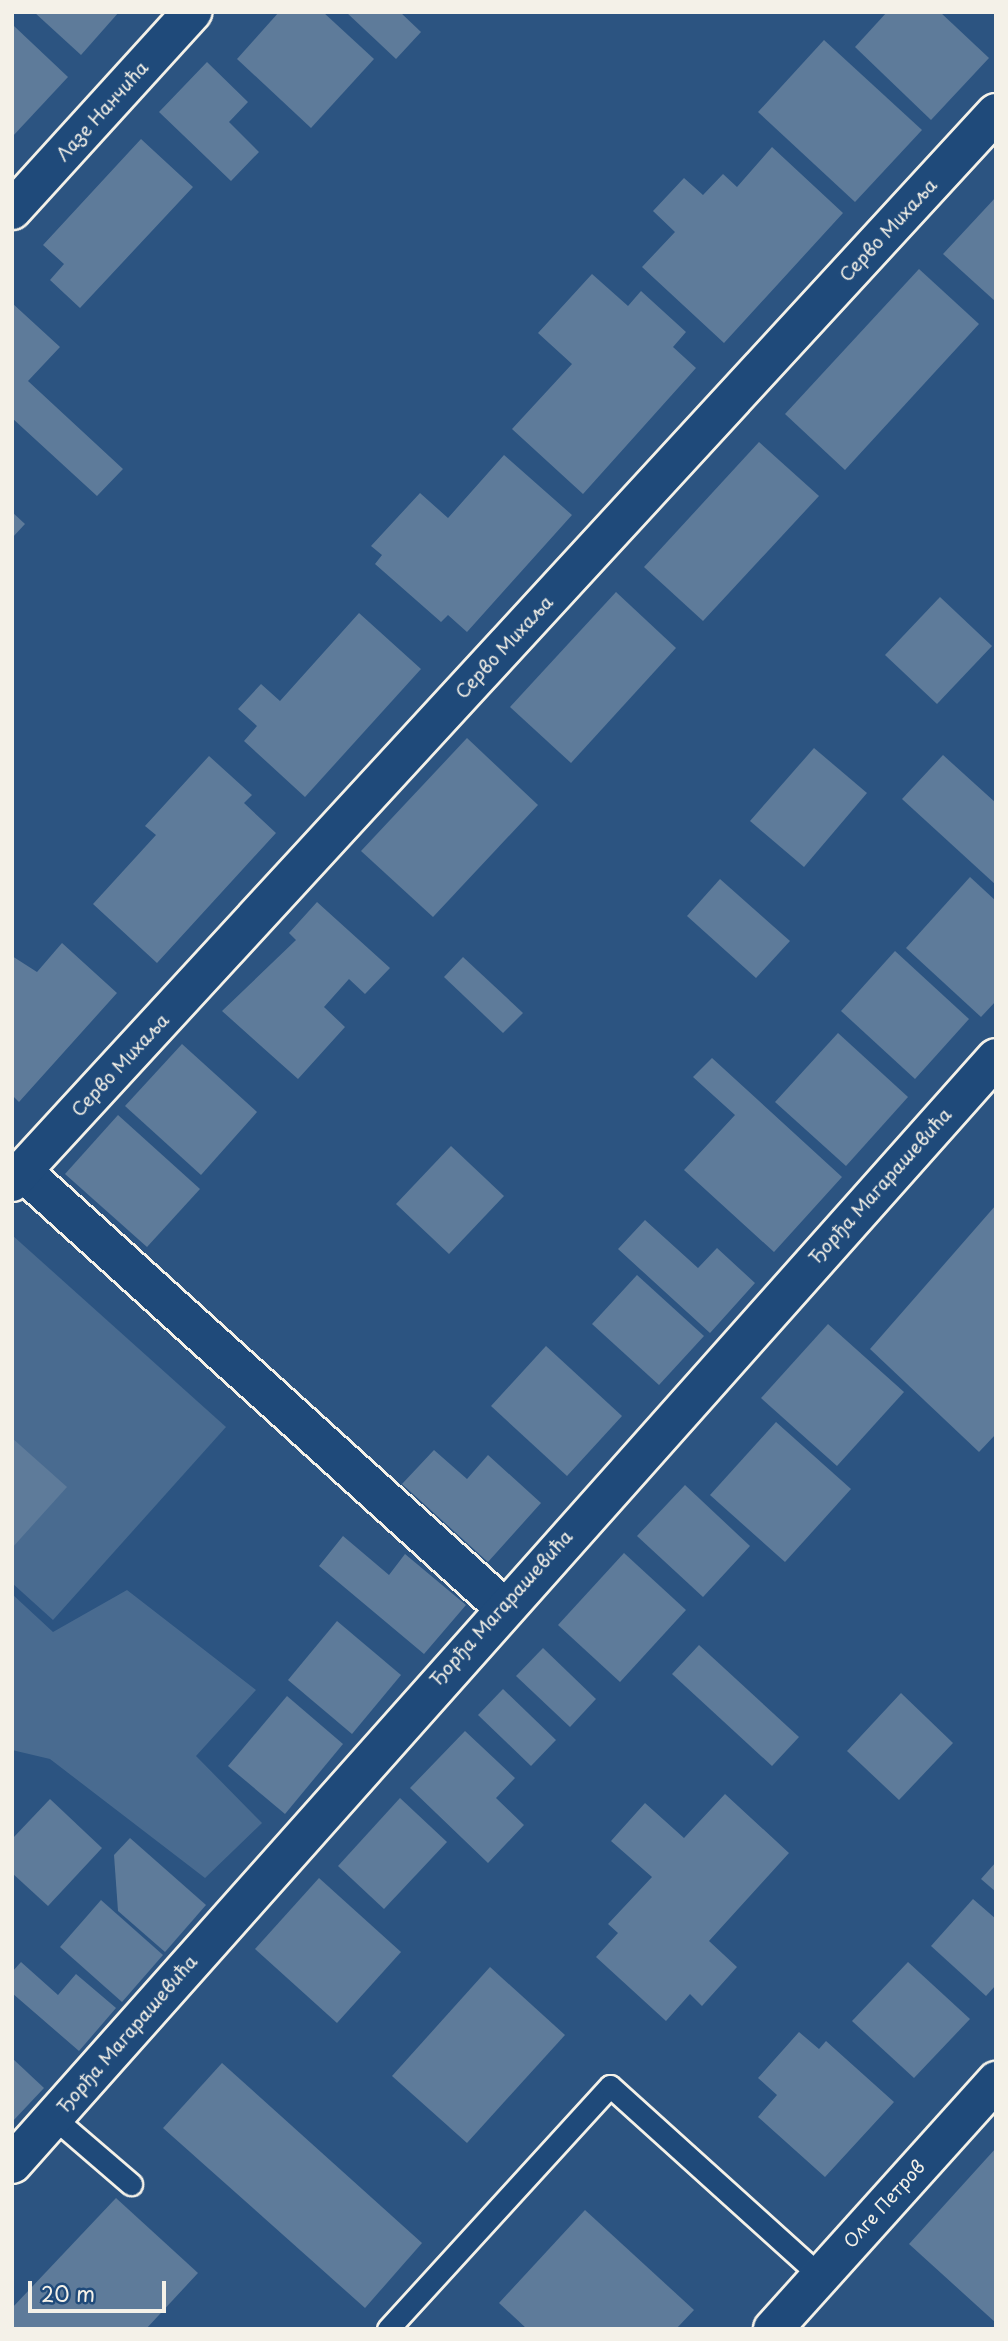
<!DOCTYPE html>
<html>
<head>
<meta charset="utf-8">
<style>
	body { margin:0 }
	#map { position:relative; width:1008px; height:2341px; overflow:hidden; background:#2c5481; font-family:"Playpen Sans",sans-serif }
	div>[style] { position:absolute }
	.green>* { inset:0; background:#496b90 }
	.building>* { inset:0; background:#5e7b9a }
	.roads { filter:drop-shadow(2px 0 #f4f1e8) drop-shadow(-2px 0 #f4f1e8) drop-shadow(0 2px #f4f1e8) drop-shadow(0 -2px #f4f1e8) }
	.service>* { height:21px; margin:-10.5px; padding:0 10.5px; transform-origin:10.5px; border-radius:10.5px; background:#1f4a7a }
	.minor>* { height:38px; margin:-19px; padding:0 19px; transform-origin:19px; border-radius:19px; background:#1f4a7a }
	span { translate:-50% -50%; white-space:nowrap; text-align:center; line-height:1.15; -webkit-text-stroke:5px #1f4a7a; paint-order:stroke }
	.street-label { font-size:18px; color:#f4f1e8 }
	.frame { position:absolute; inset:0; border:14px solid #f4f1e8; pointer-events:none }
	.scale { position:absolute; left:28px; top:2281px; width:138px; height:32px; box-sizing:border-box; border:4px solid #f4f1e8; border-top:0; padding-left:9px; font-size:21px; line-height:24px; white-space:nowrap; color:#f4f1e8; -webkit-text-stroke:5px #1f4a7a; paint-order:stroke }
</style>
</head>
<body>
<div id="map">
	<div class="green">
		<i style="clip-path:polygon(12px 1235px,226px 1427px,53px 1620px,12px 1583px)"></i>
		<i style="clip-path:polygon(127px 1590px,256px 1690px,196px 1756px,262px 1823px,205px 1878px,50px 1759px,12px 1750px,12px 1594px,53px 1632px)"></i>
	</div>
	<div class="building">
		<i style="clip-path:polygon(34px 12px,119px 12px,81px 55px)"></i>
		<i style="clip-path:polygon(279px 12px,323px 12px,374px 59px,311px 128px,237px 59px)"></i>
		<i style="clip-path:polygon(346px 12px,400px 12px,421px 32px,396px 59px)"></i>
		<i style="clip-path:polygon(887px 12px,940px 12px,989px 58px,931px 120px,855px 47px)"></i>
		<i style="clip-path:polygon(14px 26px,68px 77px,12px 137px,12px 28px)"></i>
		<i style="clip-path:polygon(824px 40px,922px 130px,855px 202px,758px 112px)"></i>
		<i style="clip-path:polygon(207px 62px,248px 102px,229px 122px,259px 152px,231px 181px,159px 112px)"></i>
		<i style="clip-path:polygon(141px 139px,193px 187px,80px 308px,50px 280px,64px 264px,43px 245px)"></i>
		<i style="clip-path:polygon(772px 147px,843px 213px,724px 343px,642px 267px,675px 232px,653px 211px,684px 178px,703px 195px,723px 174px,737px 187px)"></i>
		<i style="clip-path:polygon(996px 197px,996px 302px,943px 254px)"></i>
		<i style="clip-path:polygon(919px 269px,979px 324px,845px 470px,785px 414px)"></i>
		<i style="clip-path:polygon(592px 274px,628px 306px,641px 291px,686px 332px,673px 347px,696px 368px,583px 494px,512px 429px,572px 364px,538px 333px)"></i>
		<i style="clip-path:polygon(12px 303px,60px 347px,28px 381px,123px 469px,97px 496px,12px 418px)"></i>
		<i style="clip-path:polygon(759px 442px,819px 496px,703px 621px,644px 567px)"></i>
		<i style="clip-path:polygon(504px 455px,572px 515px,467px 632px,448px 615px,441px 622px,375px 564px,382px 555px,371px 546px,420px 493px,448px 518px)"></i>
		<i style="clip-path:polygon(12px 512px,25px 524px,12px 538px)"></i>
		<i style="clip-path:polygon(616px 592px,676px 648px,571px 763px,510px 707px)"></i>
		<i style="clip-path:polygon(940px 597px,992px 646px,937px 704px,885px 655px)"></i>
		<i style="clip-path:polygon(359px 613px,421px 669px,305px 797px,244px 741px,257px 726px,238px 709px,261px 684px,280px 701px)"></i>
		<i style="clip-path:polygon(467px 738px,538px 805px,433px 917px,361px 851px)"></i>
		<i style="clip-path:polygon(814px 748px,867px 793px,804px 867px,750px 821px)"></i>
		<i style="clip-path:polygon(943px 755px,996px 803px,996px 885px,902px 799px)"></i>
		<i style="clip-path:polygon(209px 756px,252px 795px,244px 803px,276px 833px,157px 963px,93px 904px,156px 835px,145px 826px)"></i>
		<i style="clip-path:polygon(970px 877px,996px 901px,996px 1001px,981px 1017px,906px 948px)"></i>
		<i style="clip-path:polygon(720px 879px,790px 941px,756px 978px,687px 916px)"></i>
		<i style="clip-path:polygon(317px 902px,390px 968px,365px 994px,349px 979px,324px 1007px,345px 1027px,298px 1079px,222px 1011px,296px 940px,289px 933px)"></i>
		<i style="clip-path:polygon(62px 943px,117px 993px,19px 1102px,12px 1095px,12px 956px,37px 972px)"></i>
		<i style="clip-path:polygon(895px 951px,969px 1019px,915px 1079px,841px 1011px)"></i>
		<i style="clip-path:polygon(463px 957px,523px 1013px,503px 1033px,444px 977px)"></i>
		<i style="clip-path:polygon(838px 1033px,908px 1097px,846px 1166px,775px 1102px)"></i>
		<i style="clip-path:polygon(182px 1044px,257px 1112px,201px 1175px,125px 1106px)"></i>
		<i style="clip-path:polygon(712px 1058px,842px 1177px,774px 1252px,684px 1170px,735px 1115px,693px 1077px)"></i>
		<i style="clip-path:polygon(118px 1115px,200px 1189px,147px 1247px,65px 1174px)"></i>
		<i style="clip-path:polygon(451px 1146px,504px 1196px,449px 1254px,396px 1204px)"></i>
		<i style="clip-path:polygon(996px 1205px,996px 1434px,979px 1452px,870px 1349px)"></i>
		<i style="clip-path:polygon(645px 1220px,698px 1268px,717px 1248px,755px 1283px,710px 1333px,618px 1249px)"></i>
		<i style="clip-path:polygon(637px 1275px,704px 1336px,659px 1385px,592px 1324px)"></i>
		<i style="clip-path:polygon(828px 1324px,904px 1392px,837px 1466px,761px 1398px)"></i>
		<i style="clip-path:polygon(546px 1346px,622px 1416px,567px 1476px,491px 1406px)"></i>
		<i style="clip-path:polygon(776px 1422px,851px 1489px,785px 1562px,710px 1495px)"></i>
		<i style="clip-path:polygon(12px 1438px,67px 1487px,12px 1548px)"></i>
		<i style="clip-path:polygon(434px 1450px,467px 1479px,488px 1455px,541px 1503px,488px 1562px,402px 1484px)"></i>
		<i style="clip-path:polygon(685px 1485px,750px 1546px,703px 1597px,637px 1536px)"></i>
		<i style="clip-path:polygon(343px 1536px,389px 1575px,405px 1554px,466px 1605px,424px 1654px,319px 1566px)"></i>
		<i style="clip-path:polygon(624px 1553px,686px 1610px,620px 1682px,558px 1625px)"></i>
		<i style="clip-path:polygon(337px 1621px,401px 1675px,352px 1734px,288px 1680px)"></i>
		<i style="clip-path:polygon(699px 1645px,799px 1737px,772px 1766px,672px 1674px)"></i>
		<i style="clip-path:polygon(543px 1648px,596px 1699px,570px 1727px,516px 1676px)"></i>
		<i style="clip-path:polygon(503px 1689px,556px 1740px,531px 1766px,478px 1715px)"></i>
		<i style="clip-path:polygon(901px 1693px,953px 1743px,899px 1800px,847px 1751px)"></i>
		<i style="clip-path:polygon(287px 1696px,343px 1744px,285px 1814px,228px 1766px)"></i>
		<i style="clip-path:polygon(465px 1731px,515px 1778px,496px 1798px,524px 1825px,488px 1863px,410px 1788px)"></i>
		<i style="clip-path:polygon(725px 1794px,789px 1853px,709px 1941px,737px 1967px,702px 2006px,690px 1994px,666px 2021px,596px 1957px,618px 1933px,608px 1924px,652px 1877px,611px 1841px,645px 1803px,684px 1838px)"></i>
		<i style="clip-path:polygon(400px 1798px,447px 1842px,384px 1909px,338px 1866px)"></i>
		<i style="clip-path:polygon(50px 1799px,102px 1848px,48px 1906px,12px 1873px,12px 1839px)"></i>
		<i style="clip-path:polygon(130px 1838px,206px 1905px,165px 1952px,118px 1911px,114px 1855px)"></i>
		<i style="clip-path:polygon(996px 1862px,996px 1892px,981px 1879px)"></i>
		<i style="clip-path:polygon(319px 1878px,401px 1952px,337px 2023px,255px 1949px)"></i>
		<i style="clip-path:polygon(973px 1899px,996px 1919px,996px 1985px,986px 1996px,931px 1946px)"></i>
		<i style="clip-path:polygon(101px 1900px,163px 1955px,122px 2002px,60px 1947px)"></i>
		<i style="clip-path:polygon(21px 1962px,58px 1995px,76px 1974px,116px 2008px,79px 2051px,12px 1993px,12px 1972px)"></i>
		<i style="clip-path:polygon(908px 1962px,970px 2019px,914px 2078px,852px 2021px)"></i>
		<i style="clip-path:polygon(490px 1967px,565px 2035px,467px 2143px,392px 2076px)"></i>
		<i style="clip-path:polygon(799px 2032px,819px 2049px,826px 2041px,894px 2102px,825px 2177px,758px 2117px,777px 2095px,758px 2078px)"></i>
		<i style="clip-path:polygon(12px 2058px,44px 2088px,12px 2122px)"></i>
		<i style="clip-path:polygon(222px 2063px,422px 2243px,365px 2308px,163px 2128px)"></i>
		<i style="clip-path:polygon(996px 2148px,995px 2228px,996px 2323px,909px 2244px)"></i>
		<i style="clip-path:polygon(116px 2198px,198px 2273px,146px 2329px,12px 2329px,12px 2308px)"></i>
		<i style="clip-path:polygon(585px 2210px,694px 2310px,676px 2329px,527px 2329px,499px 2303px)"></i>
	</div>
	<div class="roads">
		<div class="service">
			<i style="left:53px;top:2117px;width:103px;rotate:40.7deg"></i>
			<i style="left:388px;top:2329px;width:329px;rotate:-47.6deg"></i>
			<i style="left:610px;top:2086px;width:282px;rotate:42.1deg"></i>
		</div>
		<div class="minor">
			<i style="left:12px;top:210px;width:268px;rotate:-47.7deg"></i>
			<i style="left:22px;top:1171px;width:648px;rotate:42.18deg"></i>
			<i style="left:12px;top:1182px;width:1453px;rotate:-47.37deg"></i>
			<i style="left:12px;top:2164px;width:1480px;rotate:-48.34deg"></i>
			<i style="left:773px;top:2329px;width:334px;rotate:-48deg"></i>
		</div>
	</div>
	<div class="street-label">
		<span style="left:102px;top:111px;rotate:-48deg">Лазе Нанчића</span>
		<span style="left:888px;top:230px;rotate:-47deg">Серво Михаља</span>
		<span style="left:504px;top:647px;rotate:-47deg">Серво Михаља</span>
		<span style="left:120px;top:1065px;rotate:-47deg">Серво Михаља</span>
		<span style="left:880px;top:1186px;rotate:-48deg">Ђорђа Магарашевића</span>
		<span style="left:501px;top:1608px;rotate:-48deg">Ђорђа Магарашевића</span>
		<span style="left:127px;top:2034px;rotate:-49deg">Ђорђа Магарашевића</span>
		<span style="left:884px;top:2204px;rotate:-48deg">Олге Петров</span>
	</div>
	<div class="frame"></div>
	<div class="scale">20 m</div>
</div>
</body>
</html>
